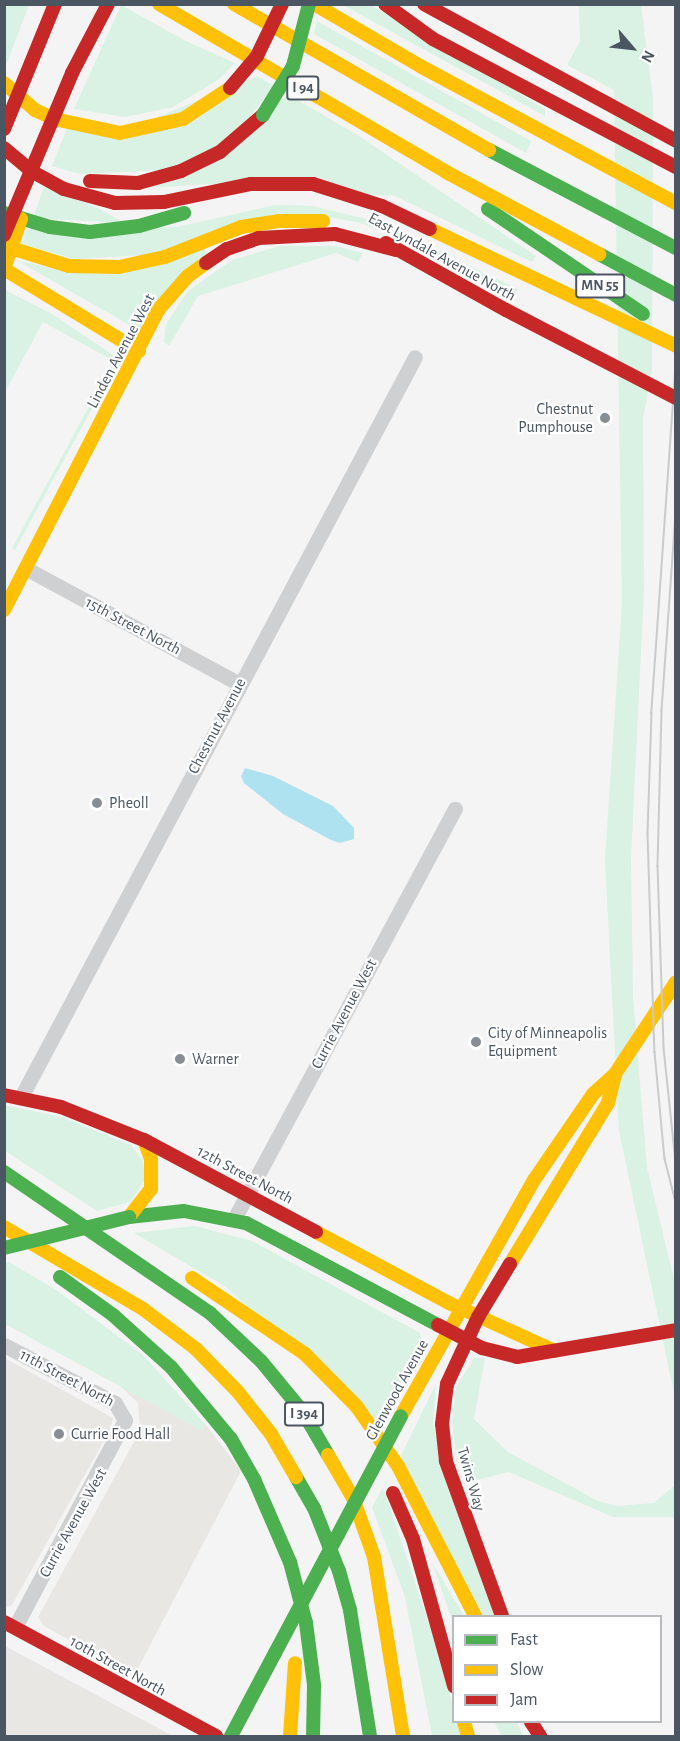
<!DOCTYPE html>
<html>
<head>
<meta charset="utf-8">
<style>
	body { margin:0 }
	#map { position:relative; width:680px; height:1741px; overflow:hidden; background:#f4f4f4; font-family:"Alegreya Sans",sans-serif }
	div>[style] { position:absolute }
	.commercial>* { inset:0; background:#e8e7e3 }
	.green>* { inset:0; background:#d9f2e3 }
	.water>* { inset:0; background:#aee2f0 }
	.street>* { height:15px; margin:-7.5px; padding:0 7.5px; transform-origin:7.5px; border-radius:7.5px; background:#ced0d2 }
	.fast>* { height:14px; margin:-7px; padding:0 7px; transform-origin:7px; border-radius:7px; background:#4caf50 }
	.slow>* { height:14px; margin:-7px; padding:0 7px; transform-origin:7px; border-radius:7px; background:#ffc107 }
	.jam>* { height:14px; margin:-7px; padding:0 7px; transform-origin:7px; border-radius:7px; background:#c62828 }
	.tram>* { height:1.5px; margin:-0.75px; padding:0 0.75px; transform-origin:0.75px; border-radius:0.75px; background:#c9cacc }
	.fast-bridge>* { height:14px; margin:-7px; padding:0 7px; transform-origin:7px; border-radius:7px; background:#4caf50 }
	.slow-bridge>* { height:14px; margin:-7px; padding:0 7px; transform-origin:7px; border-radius:7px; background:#ffc107 }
	.jam-bridge>* { height:14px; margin:-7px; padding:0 7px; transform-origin:7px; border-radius:7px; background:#c62828 }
	.dots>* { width:16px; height:16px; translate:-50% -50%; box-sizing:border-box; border:3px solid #fff; border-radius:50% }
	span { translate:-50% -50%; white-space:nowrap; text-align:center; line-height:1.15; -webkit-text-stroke:4.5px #fff; paint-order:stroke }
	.shield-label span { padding:2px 4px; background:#fff; border:2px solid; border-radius:4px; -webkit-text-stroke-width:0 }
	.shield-label { font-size:15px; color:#4a5661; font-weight:700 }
	.street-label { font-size:16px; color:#4a5661 }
	.poi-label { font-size:16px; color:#4a5661 }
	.right { translate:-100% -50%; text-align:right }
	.left { translate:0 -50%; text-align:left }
	.frame { position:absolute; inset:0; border:6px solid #4a5661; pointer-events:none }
	.legend { position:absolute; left:452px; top:1615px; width:210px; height:108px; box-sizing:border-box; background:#fff; border:2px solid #b7bbc0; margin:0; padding:8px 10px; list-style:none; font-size:18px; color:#4a5661 }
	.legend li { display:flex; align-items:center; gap:12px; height:30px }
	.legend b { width:30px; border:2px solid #b7bbc0 }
	.north { position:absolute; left:602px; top:18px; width:60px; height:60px; -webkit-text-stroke:4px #fff; paint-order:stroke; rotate:118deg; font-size:16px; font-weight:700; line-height:24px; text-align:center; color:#4a5661 }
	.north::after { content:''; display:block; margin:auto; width:21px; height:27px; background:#4a5661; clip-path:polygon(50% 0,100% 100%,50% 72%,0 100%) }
</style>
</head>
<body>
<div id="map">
	<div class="commercial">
		<i style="clip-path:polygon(5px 1358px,113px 1418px,111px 1428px,12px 1605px,6px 1607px)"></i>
		<i style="clip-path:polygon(120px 1386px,201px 1430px,206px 1425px,241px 1471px,134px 1676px,44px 1626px,38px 1617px,140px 1431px,138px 1403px)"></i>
		<i style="clip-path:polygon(5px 1646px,173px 1736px,5px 1736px)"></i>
	</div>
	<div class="green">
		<i style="clip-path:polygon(4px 5px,29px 5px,7px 63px,4px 60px)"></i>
		<i style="clip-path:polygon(121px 5px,186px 41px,235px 63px,218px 80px,173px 107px,125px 117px,74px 109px)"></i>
		<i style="clip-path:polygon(343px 5px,371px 5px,545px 109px,545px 116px)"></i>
		<i style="clip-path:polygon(579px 5px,641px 5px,653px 98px,652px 370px,643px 418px,644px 591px,631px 857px,633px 996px,647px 1168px,675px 1283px,675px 1398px,619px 1131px,605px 859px,622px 604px,614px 90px,567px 65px,580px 41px)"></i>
		<i style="clip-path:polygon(317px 21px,531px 141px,526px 153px,314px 34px)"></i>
		<i style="clip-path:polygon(257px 76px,274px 86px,248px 119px,166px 170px,80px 174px,52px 166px,67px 128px,109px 137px)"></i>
		<i style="clip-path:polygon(289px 95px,359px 136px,536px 256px,532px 262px,395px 196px,209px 184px,130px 189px)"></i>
		<i style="clip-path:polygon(44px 187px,98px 208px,124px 223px,33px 218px)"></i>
		<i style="clip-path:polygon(275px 205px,312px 206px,375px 221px,518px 289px,512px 299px,388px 234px,361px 223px,314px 214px,146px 255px,75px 259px,22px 244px,28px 229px,177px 227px)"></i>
		<i style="clip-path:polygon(280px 246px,336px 246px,363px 253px,358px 262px,336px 253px,198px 296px,169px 346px,164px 342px,166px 324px,188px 291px,232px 260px)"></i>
		<i style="clip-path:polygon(204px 248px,207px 253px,140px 331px,16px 260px,53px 269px)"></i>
		<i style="clip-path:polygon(5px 290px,52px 314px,119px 359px,15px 550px,12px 548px,114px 361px,43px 322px,5px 392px)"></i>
		<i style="clip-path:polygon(4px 1105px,62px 1117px,131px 1145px,143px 1161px,145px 1180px,130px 1202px,97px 1211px,5px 1151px)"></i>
		<i style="clip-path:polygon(195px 1226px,252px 1241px,420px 1333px,422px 1345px,379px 1423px,226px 1287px,134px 1233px)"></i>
		<i style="clip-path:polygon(9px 1262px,55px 1289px,143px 1355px,206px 1425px,201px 1430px,5px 1324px,5px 1263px)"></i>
		<i style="clip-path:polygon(474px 1358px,485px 1358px,474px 1419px,508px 1452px,598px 1501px,618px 1506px,654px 1503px,675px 1485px,675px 1517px,613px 1517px,509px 1472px,477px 1480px,463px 1473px,455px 1451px,452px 1420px,456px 1387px)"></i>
		<i style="clip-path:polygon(436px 1384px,433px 1424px,496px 1616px,484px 1616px,400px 1457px)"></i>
		<i style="clip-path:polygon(383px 1487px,435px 1642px,461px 1736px,432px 1736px,405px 1597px,372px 1507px)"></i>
		<i style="clip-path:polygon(432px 1562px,464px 1616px,454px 1616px,453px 1623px)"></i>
		<i style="clip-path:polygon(494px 1722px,516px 1722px,524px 1736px,502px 1736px)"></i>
	</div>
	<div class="water">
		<i style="clip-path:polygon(245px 768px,273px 776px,333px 806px,354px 828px,354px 839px,340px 843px,331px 840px,283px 814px,244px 783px,241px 776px)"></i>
	</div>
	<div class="street">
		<i style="left:27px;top:569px;width:242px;rotate:28.4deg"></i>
		<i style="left:21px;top:1097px;width:838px;rotate:-61.97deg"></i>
		<i style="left:234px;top:1219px;width:466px;rotate:-61.7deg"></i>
		<i style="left:4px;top:1345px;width:125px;rotate:27.6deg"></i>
		<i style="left:115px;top:1403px;width:20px;rotate:60deg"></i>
		<i style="left:125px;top:1420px;width:234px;rotate:118deg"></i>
	</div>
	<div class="fast">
		<i style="left:489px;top:150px;width:211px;rotate:27.7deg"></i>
		<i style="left:488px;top:209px;width:187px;rotate:34.1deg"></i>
		<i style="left:4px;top:213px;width:48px;rotate:16.9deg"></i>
		<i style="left:50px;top:227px;width:40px;rotate:7.1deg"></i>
		<i style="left:90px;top:232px;width:49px;rotate:-7deg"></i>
		<i style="left:139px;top:226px;width:47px;rotate:-16.1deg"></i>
		<i style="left:599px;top:254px;width:87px;rotate:28deg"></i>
		<i style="left:4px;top:1172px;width:250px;rotate:34.4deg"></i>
		<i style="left:210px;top:1313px;width:70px;rotate:43.3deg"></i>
		<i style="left:261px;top:1361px;width:66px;rotate:50.5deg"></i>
		<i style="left:303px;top:1412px;width:50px;rotate:59.8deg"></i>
		<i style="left:129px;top:1217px;width:55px;rotate:-6.2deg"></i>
		<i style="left:184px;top:1211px;width:63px;rotate:11deg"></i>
		<i style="left:246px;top:1223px;width:217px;rotate:28deg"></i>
		<i style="left:60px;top:1277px;width:65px;rotate:35.6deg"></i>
		<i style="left:113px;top:1315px;width:78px;rotate:41.9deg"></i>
		<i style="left:171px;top:1367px;width:94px;rotate:50.2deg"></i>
		<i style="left:231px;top:1439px;width:46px;rotate:60.1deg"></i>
		<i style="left:254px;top:1479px;width:90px;rotate:66.6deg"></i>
		<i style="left:290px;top:1562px;width:63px;rotate:75.3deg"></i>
		<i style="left:306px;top:1623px;width:63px;rotate:82.6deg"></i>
		<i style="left:314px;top:1685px;width:51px;rotate:91.1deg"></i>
		<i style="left:296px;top:1477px;width:36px;rotate:60deg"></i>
		<i style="left:314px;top:1508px;width:68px;rotate:68.4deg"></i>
		<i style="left:339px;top:1571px;width:41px;rotate:74.2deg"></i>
		<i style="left:350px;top:1610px;width:128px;rotate:81deg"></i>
		<i style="left:231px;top:1736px;width:94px;rotate:-62.1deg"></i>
	</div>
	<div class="slow">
		<i style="left:159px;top:4px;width:333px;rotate:30.3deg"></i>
		<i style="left:446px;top:172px;width:174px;rotate:28.2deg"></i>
		<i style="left:234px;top:4px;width:294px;rotate:29.8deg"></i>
		<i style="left:314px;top:4px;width:123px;rotate:30.3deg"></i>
		<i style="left:420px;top:66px;width:290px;rotate:28.2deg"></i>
		<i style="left:4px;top:83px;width:41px;rotate:41.1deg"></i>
		<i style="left:35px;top:110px;width:21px;rotate:25deg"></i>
		<i style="left:54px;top:119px;width:67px;rotate:12deg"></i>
		<i style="left:120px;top:133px;width:65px;rotate:-12.5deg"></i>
		<i style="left:183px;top:119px;width:56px;rotate:-33.4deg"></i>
		<i style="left:430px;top:229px;width:272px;rotate:25.4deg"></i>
		<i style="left:4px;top:246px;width:68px;rotate:17.1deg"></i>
		<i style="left:69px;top:266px;width:50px;rotate:1.1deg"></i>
		<i style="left:119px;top:267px;width:47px;rotate:-12.3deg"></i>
		<i style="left:165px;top:257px;width:82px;rotate:-21.5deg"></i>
		<i style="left:241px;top:227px;width:38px;rotate:-9deg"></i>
		<i style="left:279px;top:221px;width:44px"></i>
		<i style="left:4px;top:269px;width:158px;rotate:31.3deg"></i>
		<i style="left:4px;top:610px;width:337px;rotate:-62.8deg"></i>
		<i style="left:158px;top:310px;width:45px;rotate:-48.6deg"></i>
		<i style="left:188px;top:276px;width:22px;rotate:-36deg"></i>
		<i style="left:129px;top:1217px;width:36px;rotate:-52deg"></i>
		<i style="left:151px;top:1189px;width:30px;rotate:-90deg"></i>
		<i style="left:151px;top:1159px;width:20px;rotate:-110deg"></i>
		<i style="left:4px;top:1227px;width:161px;rotate:30.5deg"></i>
		<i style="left:143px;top:1309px;width:66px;rotate:37deg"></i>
		<i style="left:196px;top:1349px;width:60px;rotate:45.7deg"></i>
		<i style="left:238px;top:1392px;width:53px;rotate:51.8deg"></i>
		<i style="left:271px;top:1434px;width:50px;rotate:59.8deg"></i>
		<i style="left:316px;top:1232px;width:151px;rotate:28.1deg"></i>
		<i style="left:449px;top:1303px;width:116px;rotate:24.4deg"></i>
		<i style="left:510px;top:1264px;width:188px;rotate:-58.7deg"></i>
		<i style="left:608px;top:1103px;width:30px;rotate:-76deg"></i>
		<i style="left:192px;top:1278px;width:136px;rotate:33.9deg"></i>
		<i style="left:305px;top:1354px;width:74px;rotate:45.5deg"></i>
		<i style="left:357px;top:1407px;width:72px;rotate:55.2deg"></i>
		<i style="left:398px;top:1466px;width:169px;rotate:62.8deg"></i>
		<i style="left:401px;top:1416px;width:271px;rotate:-60.6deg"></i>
		<i style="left:534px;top:1180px;width:104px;rotate:-55.5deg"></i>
		<i style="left:593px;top:1094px;width:30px;rotate:-42deg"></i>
		<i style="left:615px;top:1074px;width:110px;rotate:-56.5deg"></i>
		<i style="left:328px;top:1455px;width:50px;rotate:59.8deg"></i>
		<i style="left:353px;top:1498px;width:63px;rotate:70.4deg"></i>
		<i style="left:374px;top:1557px;width:181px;rotate:80.8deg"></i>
		<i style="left:464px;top:1722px;width:15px;rotate:74deg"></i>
		<i style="left:290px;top:1736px;width:73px;rotate:-86.1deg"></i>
	</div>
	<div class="jam">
		<i style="left:385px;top:4px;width:59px;rotate:36.1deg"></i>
		<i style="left:433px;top:39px;width:275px;rotate:27.8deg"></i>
		<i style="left:424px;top:4px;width:287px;rotate:28.5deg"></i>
		<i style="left:72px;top:73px;width:78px;rotate:-62.4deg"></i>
		<i style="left:4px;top:148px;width:38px;rotate:40deg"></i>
		<i style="left:33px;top:172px;width:35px;rotate:29deg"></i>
		<i style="left:64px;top:189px;width:53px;rotate:15.4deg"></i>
		<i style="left:115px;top:203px;width:49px;rotate:-1.2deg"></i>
		<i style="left:164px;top:202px;width:89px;rotate:-11.7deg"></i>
		<i style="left:251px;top:184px;width:62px"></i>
		<i style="left:313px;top:184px;width:72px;rotate:17.7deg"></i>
		<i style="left:382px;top:206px;width:53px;rotate:25.6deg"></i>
		<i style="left:90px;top:181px;width:48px;rotate:2.4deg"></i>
		<i style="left:138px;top:183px;width:45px;rotate:-15.6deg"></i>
		<i style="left:181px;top:171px;width:43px;rotate:-26deg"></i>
		<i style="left:220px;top:152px;width:57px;rotate:-40.7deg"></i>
		<i style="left:386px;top:243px;width:137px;rotate:29.2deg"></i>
		<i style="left:206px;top:263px;width:25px;rotate:-34deg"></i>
		<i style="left:227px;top:249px;width:34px;rotate:-19deg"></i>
		<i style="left:259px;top:238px;width:76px;rotate:-3deg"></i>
		<i style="left:335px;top:234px;width:63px;rotate:14.7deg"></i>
		<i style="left:4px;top:1095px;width:58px;rotate:11.9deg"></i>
		<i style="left:61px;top:1107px;width:89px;rotate:21.7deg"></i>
		<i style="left:144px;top:1140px;width:195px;rotate:28.1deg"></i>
		<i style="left:438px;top:1325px;width:50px;rotate:27.6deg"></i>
		<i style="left:482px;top:1348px;width:36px;rotate:14deg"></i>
		<i style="left:517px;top:1357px;width:161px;rotate:-9.6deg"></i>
		<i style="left:393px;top:1493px;width:50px;rotate:66.5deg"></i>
		<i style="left:413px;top:1539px;width:153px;rotate:74.4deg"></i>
		<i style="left:502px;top:1616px;width:165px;rotate:-109.9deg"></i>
		<i style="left:446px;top:1461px;width:37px;rotate:-96deg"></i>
		<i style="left:442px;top:1424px;width:40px;rotate:-82.9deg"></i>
		<i style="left:447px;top:1384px;width:74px;rotate:-65.2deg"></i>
		<i style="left:478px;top:1317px;width:62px;rotate:-58.9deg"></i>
		<i style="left:4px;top:1622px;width:241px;rotate:28.3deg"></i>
		<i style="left:531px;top:1722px;width:17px;rotate:57deg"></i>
	</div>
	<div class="tram">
		<i style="left:676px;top:366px;width:348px;rotate:94deg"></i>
		<i style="left:652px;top:713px;width:121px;rotate:91.9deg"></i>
		<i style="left:648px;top:834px;width:218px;rotate:88.2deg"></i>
		<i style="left:655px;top:1052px;width:107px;rotate:84.7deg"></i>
		<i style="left:665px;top:1159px;width:44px;rotate:75.7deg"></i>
		<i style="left:676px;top:515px;width:197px;rotate:94.1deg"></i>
		<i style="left:662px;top:712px;width:154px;rotate:91.5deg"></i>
		<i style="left:658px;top:866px;width:182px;rotate:88.1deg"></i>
		<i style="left:664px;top:1048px;width:116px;rotate:84deg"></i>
	</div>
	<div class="fast-bridge">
		<i style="left:263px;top:115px;width:57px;rotate:-58.5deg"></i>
		<i style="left:293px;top:66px;width:64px;rotate:-75.5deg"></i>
		<i style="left:4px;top:1248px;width:129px;rotate:-13.9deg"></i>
		<i style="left:275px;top:1653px;width:268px;rotate:-62deg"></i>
	</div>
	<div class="slow-bridge">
		<i style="left:4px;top:269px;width:53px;rotate:-71.2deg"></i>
	</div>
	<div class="jam-bridge">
		<i style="left:230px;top:88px;width:42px;rotate:-49.8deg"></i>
		<i style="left:257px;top:56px;width:58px;rotate:-64.3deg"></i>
		<i style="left:4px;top:129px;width:135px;rotate:-67.8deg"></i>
		<i style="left:4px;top:235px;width:176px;rotate:-67.2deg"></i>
		<i style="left:506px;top:310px;width:191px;rotate:27.4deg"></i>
	</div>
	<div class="dots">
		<i style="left:605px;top:418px;background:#868d94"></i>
		<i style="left:97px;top:803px;background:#868d94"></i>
		<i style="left:476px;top:1042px;background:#868d94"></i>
		<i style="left:180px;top:1059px;background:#868d94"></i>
		<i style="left:59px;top:1434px;background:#868d94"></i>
	</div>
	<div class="shield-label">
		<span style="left:303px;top:88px">I 94</span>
		<span style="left:600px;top:286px">MN 55</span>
		<span style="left:304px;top:1414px">I 394</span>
	</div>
	<div class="street-label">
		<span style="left:442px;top:257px;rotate:29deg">East Lyndale Avenue North</span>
		<span style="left:121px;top:351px;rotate:-62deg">Linden Avenue West</span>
		<span style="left:133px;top:626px;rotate:28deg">15th Street North</span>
		<span style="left:217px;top:726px;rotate:-62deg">Chestnut Avenue</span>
		<span style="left:344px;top:1014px;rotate:-62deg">Currie Avenue West</span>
		<span style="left:245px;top:1175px;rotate:28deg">12th Street North</span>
		<span style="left:67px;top:1378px;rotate:28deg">11th Street North</span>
		<span style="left:397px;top:1390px;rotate:-61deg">Glenwood Avenue</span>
		<span style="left:471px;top:1479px;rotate:74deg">Twins Way</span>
		<span style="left:73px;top:1523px;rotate:-61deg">Currie Avenue West</span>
		<span style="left:118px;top:1666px;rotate:29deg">10th Street North</span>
	</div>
	<div class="poi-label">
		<span class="right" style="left:593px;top:418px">Chestnut<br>Pumphouse</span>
		<span class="left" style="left:109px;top:803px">Pheoll</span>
		<span class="left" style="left:488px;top:1042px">City of Minneapolis<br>Equipment</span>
		<span class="left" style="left:192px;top:1059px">Warner</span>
		<span class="left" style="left:71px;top:1434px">Currie Food Hall</span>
	</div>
	<div class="frame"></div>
	<ul class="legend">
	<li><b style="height:8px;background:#4caf50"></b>Fast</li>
	<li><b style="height:8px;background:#ffc107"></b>Slow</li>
	<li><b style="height:8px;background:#c62828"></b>Jam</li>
	</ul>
	<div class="north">N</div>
</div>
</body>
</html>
